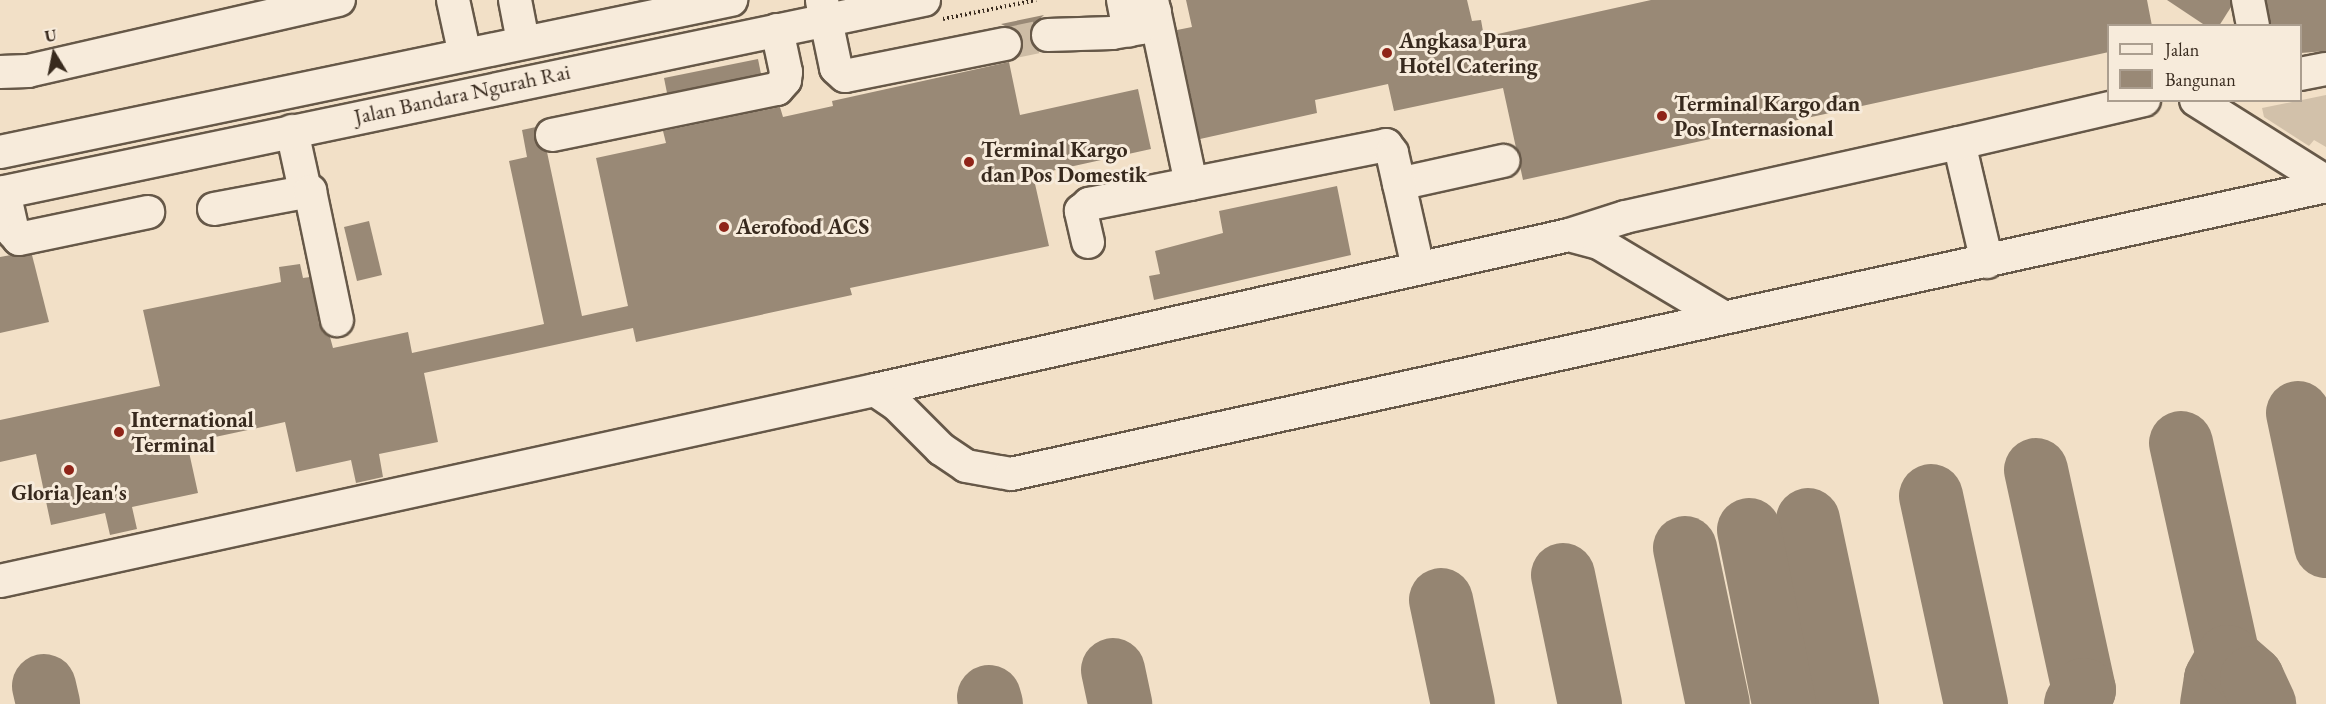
<!DOCTYPE html>
<html>
<head>
<meta charset="utf-8">
<style>
	body { margin:0 }
	#map { position:relative; width:2326px; height:704px; overflow:hidden; background:#f2e0c7; font-family:"EB Garamond",serif }
	div>[style] { position:absolute }
	.green>* { inset:0; background:#d2c1aa }
	.taxiway>* { height:64px; margin:-32px; padding:0 32px; transform-origin:32px; border-radius:32px; background:#958572 }
	.building>* { inset:0; background:#998976 }
	.minor-tunnel>* { height:32px; margin-top:-16px; transform-origin:0; background:repeating-linear-gradient(90deg,#cdbca5 0 32px,transparent 0 48px) }
	.path>* { height:4px; margin-top:-2px; transform-origin:0; background:repeating-linear-gradient(90deg,#382a1e 0 1.5px,transparent 0 4.5px) }
	.roads { filter:drop-shadow(2px 0 #665848) drop-shadow(-2px 0 #665848) drop-shadow(0 2px #665848) drop-shadow(0 -2px #665848) }
	.minor>* { height:32px; margin:-16px; padding:0 16px; transform-origin:16px; border-radius:16px; background:#f7ebdb }
	.dots>* { width:16px; height:16px; translate:-50% -50%; box-sizing:border-box; border:3px solid #f7ebdb; border-radius:50% }
	span { translate:-50% -50%; white-space:nowrap; text-align:center; line-height:1.15; -webkit-text-stroke:6px #f7ebdb; paint-order:stroke }
	.poi-label { font-size:22px; color:#382a1e; font-weight:700 }
	.left { translate:0 -50%; text-align:left }
	.street-label { font-size:22px; color:#382a1e }
	.legend { position:absolute; left:2107px; top:24px; width:195px; height:78px; box-sizing:border-box; background:#f7ebdb; border:2px solid #ab9e8f; margin:0; padding:8px 10px; list-style:none; font-size:18px; color:#382a1e }
	.legend li { display:flex; align-items:center; gap:12px; height:30px }
	.legend b { width:30px; border:2px solid #ab9e8f }
	.north { position:absolute; left:24px; top:24px; width:60px; height:60px; -webkit-text-stroke:4px #f7ebdb; paint-order:stroke; rotate:350deg; font-size:16px; font-weight:700; line-height:24px; text-align:center; color:#382a1e }
	.north::after { content:''; display:block; margin:auto; width:21px; height:27px; background:#382a1e; clip-path:polygon(50% 0,100% 100%,50% 72%,0 100%) }
</style>
</head>
<body>
<div id="map">
	<div class="green">
		<i style="clip-path:polygon(2326px 95px,2326px 147px,2314px 140px,2309px 146px,2264px 117px,2262px 108px)"></i>
	</div>
	<div class="taxiway">
		<i style="left:2298px;top:413px;width:136px;rotate:78.1deg"></i>
		<i style="left:2181px;top:443px;width:219px;rotate:77.6deg"></i>
		<i style="left:2228px;top:657px;width:25px;rotate:119deg"></i>
		<i style="left:2216px;top:679px;width:25px;rotate:99deg"></i>
		<i style="left:2036px;top:470px;width:225px;rotate:77.7deg"></i>
		<i style="left:2084px;top:690px;width:16px;rotate:120deg"></i>
		<i style="left:1931px;top:496px;width:213px;rotate:77.8deg"></i>
		<i style="left:1808px;top:520px;width:188px;rotate:78deg"></i>
		<i style="left:1749px;top:530px;width:177px;rotate:78.6deg"></i>
		<i style="left:1685px;top:548px;width:159px;rotate:78.1deg"></i>
		<i style="left:1563px;top:575px;width:132px;rotate:78.2deg"></i>
		<i style="left:1441px;top:600px;width:106px;rotate:78.1deg"></i>
		<i style="left:2228px;top:657px;width:32px;rotate:41deg"></i>
		<i style="left:2252px;top:678px;width:29px;rotate:65deg"></i>
		<i style="left:1113px;top:670px;width:35px;rotate:78deg"></i>
		<i style="left:44px;top:686px;width:18px;rotate:77deg"></i>
		<i style="left:989px;top:697px;width:7px;rotate:74deg"></i>
	</div>
	<div class="building">
		<i style="clip-path:polygon(1186px 0,1467px 0,1472px 21px,1481px 20px,1484px 37px,1651px 0,2147px 0,2152px 26px,2109px 26px,2109px 52px,1523px 180px,1503px 88px,1394px 111px,1388px 84px,1315px 100px,1317px 113px,1200px 139px,1177px 30px,1192px 27px)"></i>
		<i style="clip-path:polygon(2167px 0,2230px 0,2231px 7px,2219px 26px,2206px 26px)"></i>
		<i style="clip-path:polygon(2266px 0,2326px 0,2326px 51px,2301px 53px,2301px 26px,2271px 26px)"></i>
		<i style="clip-path:polygon(1044px 15px,1032px 26px,1030px 35px,1038px 50px,1020px 53px,1023px 41px,1019px 33px,1001px 24px)"></i>
		<i style="clip-path:polygon(758px 59px,761px 74px,667px 93px,664px 78px)"></i>
		<i style="clip-path:polygon(1009px 62px,1020px 115px,1138px 89px,1151px 149px,1033px 175px,1049px 246px,850px 288px,852px 295px,636px 342px,633px 328px,424px 373px,438px 442px,379px 454px,383px 477px,356px 483px,351px 460px,296px 472px,285px 422px,187px 443px,198px 493px,132px 507px,137px 529px,110px 535px,105px 513px,51px 525px,36px 454px,0 462px,0 420px,160px 386px,143px 310px,281px 282px,279px 267px,300px 264px,303px 278px,310px 277px,319px 324px,330px 337px,333px 348px,408px 332px,412px 353px,544px 324px,509px 161px,527px 157px,522px 130px,536px 127px,535px 139px,547px 152px,582px 316px,628px 306px,596px 158px,666px 143px,663px 131px,780px 107px,783px 117px,833px 106px,832px 101px)"></i>
		<i style="clip-path:polygon(1337px 186px,1351px 255px,1154px 300px,1149px 276px,1160px 274px,1155px 251px,1223px 233px,1219px 211px)"></i>
		<i style="clip-path:polygon(369px 221px,382px 275px,357px 281px,344px 227px)"></i>
		<i style="clip-path:polygon(11px 255px,32px 255px,49px 322px,0 333px,0 257px)"></i>
	</div>
	<div class="minor-tunnel">
		<i style="left:1005px;top:44px;width:44px;rotate:-11.8deg"></i>
	</div>
	<div class="path">
		<i style="left:943px;top:19px;width:95px;rotate:-11.5deg"></i>
	</div>
	<div class="roads">
		<div class="minor">
			<i style="left:453px;top:0;width:56px;rotate:77.7deg"></i>
			<i style="left:515px;top:0;width:42px;rotate:79deg"></i>
			<i style="left:1123px;top:0;width:31px;rotate:79deg"></i>
			<i style="left:1152px;top:0;width:188px;rotate:78deg"></i>
			<i style="left:2248px;top:0;width:26px;rotate:79deg"></i>
			<i style="left:822px;top:1px;width:68px;rotate:78.2deg"></i>
			<i style="left:836px;top:68px;width:12px;rotate:42deg"></i>
			<i style="left:845px;top:76px;width:163px;rotate:-11.3deg"></i>
			<i style="left:1048px;top:35px;width:64px;rotate:-1.8deg"></i>
			<i style="left:1112px;top:33px;width:28px;rotate:-10deg"></i>
			<i style="left:1140px;top:28px;width:22px;rotate:-47deg"></i>
			<i style="left:0;top:72px;width:28px;rotate:-2deg"></i>
			<i style="left:28px;top:71px;width:319px;rotate:-12.9deg"></i>
			<i style="left:2300px;top:74px;width:26px;rotate:-11deg"></i>
			<i style="left:2196px;top:100px;width:154px;rotate:32.2deg"></i>
			<i style="left:292px;top:131px;width:60px;rotate:77.6deg"></i>
			<i style="left:552px;top:135px;width:230px;rotate:-11.6deg"></i>
			<i style="left:777px;top:89px;width:12px;rotate:-48deg"></i>
			<i style="left:785px;top:80px;width:8px;rotate:-83deg"></i>
			<i style="left:786px;top:72px;width:43px;rotate:-102.1deg"></i>
			<i style="left:0;top:152px;width:747px;rotate:-11.75deg"></i>
			<i style="left:1399px;top:184px;width:107px;rotate:-12.5deg"></i>
			<i style="left:4px;top:192px;width:41px;rotate:77.3deg"></i>
			<i style="left:13px;top:232px;width:9px;rotate:49deg"></i>
			<i style="left:19px;top:239px;width:132px;rotate:-11.8deg"></i>
			<i style="left:0;top:193px;width:944px;rotate:-11.8deg"></i>
			<i style="left:214px;top:209px;width:98px;rotate:-10.6deg"></i>
			<i style="left:310px;top:191px;width:132px;rotate:78.2deg"></i>
			<i style="left:1569px;top:235px;width:31px;rotate:15deg"></i>
			<i style="left:1599px;top:243px;width:144px;rotate:30.8deg"></i>
			<i style="left:1088px;top:242px;width:32px;rotate:-103deg"></i>
			<i style="left:1081px;top:211px;width:11px;rotate:-41deg"></i>
			<i style="left:1089px;top:204px;width:303px;rotate:-11.2deg"></i>
			<i style="left:1386px;top:145px;width:10px;rotate:53deg"></i>
			<i style="left:1392px;top:153px;width:117px;rotate:77.2deg"></i>
			<i style="left:1987px;top:262px;width:122px;rotate:-103.2deg"></i>
			<i style="left:1959px;top:143px;width:190px;rotate:-13.1deg"></i>
			<i style="left:875px;top:390px;width:711px;rotate:-12.59deg"></i>
			<i style="left:1569px;top:235px;width:59px;rotate:-17.8deg"></i>
			<i style="left:1625px;top:217px;width:342px;rotate:-12.5deg"></i>
			<i style="left:0;top:581px;width:896px;rotate:-12.31deg"></i>
			<i style="left:875px;top:390px;width:25px;rotate:34deg"></i>
			<i style="left:896px;top:404px;width:64px;rotate:45deg"></i>
			<i style="left:941px;top:449px;width:30px;rotate:34deg"></i>
			<i style="left:966px;top:466px;width:46px;rotate:10.1deg"></i>
			<i style="left:1011px;top:474px;width:1346px;rotate:-12.35deg"></i>
		</div>
	</div>
	<div class="dots">
		<i style="left:1387px;top:53px;background:#8f2418"></i>
		<i style="left:1662px;top:116px;background:#8f2418"></i>
		<i style="left:969px;top:162px;background:#8f2418"></i>
		<i style="left:724px;top:227px;background:#8f2418"></i>
		<i style="left:119px;top:432px;background:#8f2418"></i>
		<i style="left:69px;top:470px;background:#8f2418"></i>
	</div>
	<div class="poi-label">
		<span class="left" style="left:1399px;top:53px">Angkasa Pura<br>Hotel Catering</span>
		<span class="left" style="left:1674px;top:116px">Terminal Kargo dan<br>Pos Internasional</span>
		<span class="left" style="left:981px;top:162px">Terminal Kargo<br>dan Pos Domestik</span>
		<span class="left" style="left:736px;top:227px">Aerofood ACS</span>
		<span class="left" style="left:131px;top:432px">International<br>Terminal</span>
		<span style="left:69px;top:493px">Gloria Jean's</span>
	</div>
	<div class="street-label">
		<span style="left:462px;top:94px;rotate:-12deg">Jalan Bandara Ngurah Rai</span>
	</div>
	<ul class="legend">
	<li><b style="height:8px;background:#f7ebdb"></b>Jalan</li>
	<li><b style="height:16px;background:#998976"></b>Bangunan</li>
	</ul>
	<div class="north">U</div>
</div>
</body>
</html>
